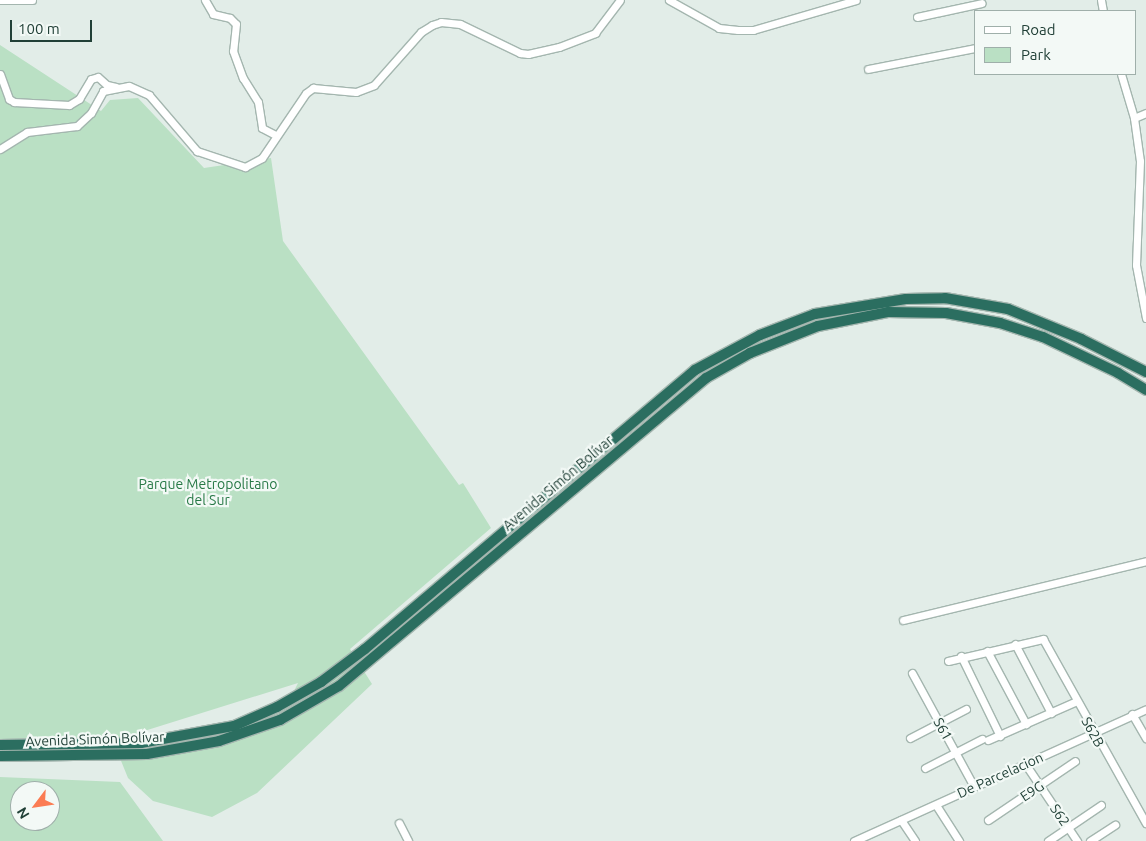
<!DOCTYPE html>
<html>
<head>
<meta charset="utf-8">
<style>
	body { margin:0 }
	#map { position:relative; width:1146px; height:841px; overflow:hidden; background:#e2ede8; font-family:Ubuntu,sans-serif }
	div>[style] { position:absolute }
	.green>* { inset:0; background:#bae0c4 }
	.roads { filter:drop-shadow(1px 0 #a4b6af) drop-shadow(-1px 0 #a4b6af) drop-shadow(0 1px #a4b6af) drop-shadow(0 -1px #a4b6af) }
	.minor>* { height:7px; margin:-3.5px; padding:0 3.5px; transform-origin:3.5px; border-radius:3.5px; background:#fff }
	.highway>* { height:10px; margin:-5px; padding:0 5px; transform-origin:5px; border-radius:5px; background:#2b6e60 }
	span { translate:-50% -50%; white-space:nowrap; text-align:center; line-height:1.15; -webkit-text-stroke:4.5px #f3f9f6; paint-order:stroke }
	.street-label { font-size:14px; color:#214037 }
	.park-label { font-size:14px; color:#287947 }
	.legend { position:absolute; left:974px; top:10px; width:162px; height:65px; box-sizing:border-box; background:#f3f9f6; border:1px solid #9fafaa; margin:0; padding:6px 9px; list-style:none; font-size:15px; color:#214037 }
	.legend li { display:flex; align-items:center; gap:10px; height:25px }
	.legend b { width:25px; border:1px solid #9fafaa }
	.north { position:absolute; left:10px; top:781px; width:50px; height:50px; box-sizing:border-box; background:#f3f9f6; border:1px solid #9fafaa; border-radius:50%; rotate:239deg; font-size:14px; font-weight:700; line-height:20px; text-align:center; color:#214037 }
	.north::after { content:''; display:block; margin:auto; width:18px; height:22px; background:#fb7c53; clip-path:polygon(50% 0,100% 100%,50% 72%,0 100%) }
	.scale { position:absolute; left:10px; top:20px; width:82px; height:22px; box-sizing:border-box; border:2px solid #214037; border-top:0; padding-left:6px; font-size:15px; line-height:18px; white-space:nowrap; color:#214037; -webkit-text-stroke:4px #f3f9f6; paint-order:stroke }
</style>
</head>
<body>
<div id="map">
	<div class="green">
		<i style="clip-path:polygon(evenodd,0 45px,101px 111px,110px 100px,138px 98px,204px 168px,271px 158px,283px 241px,459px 485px,463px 483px,491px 528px,350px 649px,372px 684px,257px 793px,212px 817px,153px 801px,128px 778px,113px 741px,0 758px,0 45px,298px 683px,290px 699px,238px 730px,141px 742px,141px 732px,298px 683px)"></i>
		<i style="clip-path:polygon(evenodd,0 777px,120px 782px,163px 841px,0 841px,0 777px,20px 791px,50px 791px,50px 821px,20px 821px,20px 791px)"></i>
	</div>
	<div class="roads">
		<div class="minor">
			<i style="left:0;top:0;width:32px"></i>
			<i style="left:205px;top:0;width:16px;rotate:60deg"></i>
			<i style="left:213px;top:14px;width:17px;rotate:13deg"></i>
			<i style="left:230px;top:18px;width:8px;rotate:45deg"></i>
			<i style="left:236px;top:24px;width:27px;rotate:96deg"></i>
			<i style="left:233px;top:51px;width:29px;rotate:70deg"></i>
			<i style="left:243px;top:78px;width:28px;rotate:58deg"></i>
			<i style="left:258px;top:102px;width:26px;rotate:81deg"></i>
			<i style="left:262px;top:128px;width:16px;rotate:27deg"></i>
			<i style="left:669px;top:0;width:57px;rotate:29.2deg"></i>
			<i style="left:719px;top:28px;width:19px;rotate:6deg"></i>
			<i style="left:738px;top:30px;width:15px"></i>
			<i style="left:753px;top:30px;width:107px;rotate:-16.2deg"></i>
			<i style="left:1101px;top:0;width:11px;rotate:80deg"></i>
			<i style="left:917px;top:17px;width:66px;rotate:-12.2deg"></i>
			<i style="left:868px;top:69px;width:109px;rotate:-11.1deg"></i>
			<i style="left:0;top:74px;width:27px;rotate:70deg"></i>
			<i style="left:9px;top:99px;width:6px;rotate:31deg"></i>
			<i style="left:14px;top:102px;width:55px;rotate:3.1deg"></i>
			<i style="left:69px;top:105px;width:12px;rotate:-31deg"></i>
			<i style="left:79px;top:99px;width:23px;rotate:-59deg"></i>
			<i style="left:91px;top:79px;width:7px;rotate:-16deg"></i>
			<i style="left:98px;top:77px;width:12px;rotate:42deg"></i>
			<i style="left:107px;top:85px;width:9px;rotate:13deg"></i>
			<i style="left:1121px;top:74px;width:46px;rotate:73.5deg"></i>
			<i style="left:1134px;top:118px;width:43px;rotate:82.1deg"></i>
			<i style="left:1140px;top:161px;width:104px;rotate:92.2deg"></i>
			<i style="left:1136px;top:265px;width:54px;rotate:79.3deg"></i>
			<i style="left:1134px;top:118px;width:13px;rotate:-23deg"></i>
			<i style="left:0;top:149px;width:32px;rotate:-32deg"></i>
			<i style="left:27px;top:132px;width:50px;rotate:-6.8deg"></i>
			<i style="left:77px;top:126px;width:19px;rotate:-43deg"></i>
			<i style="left:91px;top:113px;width:25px;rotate:-61deg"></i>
			<i style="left:103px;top:91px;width:26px;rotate:-11deg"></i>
			<i style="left:129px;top:86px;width:22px;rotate:24deg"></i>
			<i style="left:149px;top:95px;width:74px;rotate:49.4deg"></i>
			<i style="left:197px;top:151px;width:51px;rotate:18.4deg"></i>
			<i style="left:245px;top:167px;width:19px;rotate:-28deg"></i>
			<i style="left:262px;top:158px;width:78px;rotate:-55.9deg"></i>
			<i style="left:306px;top:93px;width:9px;rotate:-36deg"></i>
			<i style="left:313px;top:88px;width:43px;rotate:5.3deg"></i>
			<i style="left:356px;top:92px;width:19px;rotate:-21deg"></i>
			<i style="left:374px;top:85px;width:71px;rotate:-48.4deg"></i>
			<i style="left:421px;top:32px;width:13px;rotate:-32deg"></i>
			<i style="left:432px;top:25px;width:9px;rotate:-18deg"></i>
			<i style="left:441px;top:22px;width:19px;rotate:6deg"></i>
			<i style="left:460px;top:24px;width:67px;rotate:25.8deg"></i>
			<i style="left:520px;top:53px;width:8px;rotate:7deg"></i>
			<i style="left:528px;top:54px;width:32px;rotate:-13deg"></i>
			<i style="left:559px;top:47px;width:39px;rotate:-21deg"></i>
			<i style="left:595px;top:33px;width:41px;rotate:-52.9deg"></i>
			<i style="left:903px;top:620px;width:250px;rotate:-13.6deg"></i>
			<i style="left:1015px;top:644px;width:78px;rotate:62.4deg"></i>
			<i style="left:987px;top:651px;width:83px;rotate:61.9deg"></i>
			<i style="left:961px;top:656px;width:89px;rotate:64deg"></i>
			<i style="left:948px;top:661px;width:98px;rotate:-13deg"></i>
			<i style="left:1043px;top:639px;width:211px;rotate:60.8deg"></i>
			<i style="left:912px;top:673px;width:128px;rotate:61.4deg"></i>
			<i style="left:1132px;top:714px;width:28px;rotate:60deg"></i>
			<i style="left:910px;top:738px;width:63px;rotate:-27.4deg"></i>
			<i style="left:988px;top:740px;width:97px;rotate:-23.7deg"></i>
			<i style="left:1026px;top:765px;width:92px;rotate:56.1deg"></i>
			<i style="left:925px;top:768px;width:64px;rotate:-27deg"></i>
			<i style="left:936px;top:805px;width:43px;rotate:57.4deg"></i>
			<i style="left:901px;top:820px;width:25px;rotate:56deg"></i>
			<i style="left:988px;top:820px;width:105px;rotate:-34.1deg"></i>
			<i style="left:399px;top:823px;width:20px;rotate:63deg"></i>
			<i style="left:854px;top:841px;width:320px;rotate:-24.3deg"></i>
			<i style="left:1048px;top:841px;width:64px;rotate:-34.2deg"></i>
			<i style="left:1090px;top:841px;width:30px;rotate:-33deg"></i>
		</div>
		<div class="highway">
			<i style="left:0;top:745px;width:141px;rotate:-0.8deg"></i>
			<i style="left:141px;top:743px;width:95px;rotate:-10.4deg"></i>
			<i style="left:234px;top:726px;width:47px;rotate:-23.8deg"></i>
			<i style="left:277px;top:707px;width:51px;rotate:-29.6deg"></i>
			<i style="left:321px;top:682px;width:55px;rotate:-36.9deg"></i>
			<i style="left:365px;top:649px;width:432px;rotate:-40.2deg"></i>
			<i style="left:695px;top:370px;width:74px;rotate:-28.3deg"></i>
			<i style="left:760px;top:335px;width:59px;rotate:-20.9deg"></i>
			<i style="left:815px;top:314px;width:92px;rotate:-9.4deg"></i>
			<i style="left:906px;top:299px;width:39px;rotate:-1deg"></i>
			<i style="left:945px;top:298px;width:64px;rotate:9.9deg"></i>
			<i style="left:1008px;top:309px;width:79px;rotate:22.3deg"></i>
			<i style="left:1081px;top:339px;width:73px;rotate:26.9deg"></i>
			<i style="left:0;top:756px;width:147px;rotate:-0.8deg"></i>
			<i style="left:147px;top:754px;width:73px;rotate:-10.2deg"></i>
			<i style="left:219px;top:741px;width:65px;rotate:-19deg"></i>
			<i style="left:280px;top:720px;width:68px;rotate:-30deg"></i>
			<i style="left:339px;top:686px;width:479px;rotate:-40deg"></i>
			<i style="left:706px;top:378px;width:51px;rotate:-29.6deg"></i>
			<i style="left:750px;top:353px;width:73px;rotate:-21.7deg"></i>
			<i style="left:818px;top:326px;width:71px;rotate:-11.3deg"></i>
			<i style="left:888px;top:312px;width:58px;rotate:1deg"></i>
			<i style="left:946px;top:313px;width:55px;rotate:10.5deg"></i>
			<i style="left:1000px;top:323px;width:45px;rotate:18deg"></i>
			<i style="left:1043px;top:337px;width:83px;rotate:25.6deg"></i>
			<i style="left:1118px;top:373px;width:33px;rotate:31deg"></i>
		</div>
	</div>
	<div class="street-label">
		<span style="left:558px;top:483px;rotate:-40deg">Avenida Simón Bolívar</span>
		<span style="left:943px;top:729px;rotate:61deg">S61</span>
		<span style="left:1093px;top:732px;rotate:61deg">S62B</span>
		<span style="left:95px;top:739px;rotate:-2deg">Avenida Simón Bolívar</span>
		<span style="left:1000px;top:775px;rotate:-24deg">De Parcelacion</span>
		<span style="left:1032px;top:791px;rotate:-33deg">E9G</span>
		<span style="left:1060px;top:815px;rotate:56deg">S62</span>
	</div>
	<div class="park-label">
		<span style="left:208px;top:492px">Parque Metropolitano<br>del Sur</span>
	</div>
	<ul class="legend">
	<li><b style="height:6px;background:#fff"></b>Road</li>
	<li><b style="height:14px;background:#bae0c4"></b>Park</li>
	</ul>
	<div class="north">N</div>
	<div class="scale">100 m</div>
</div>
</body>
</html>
